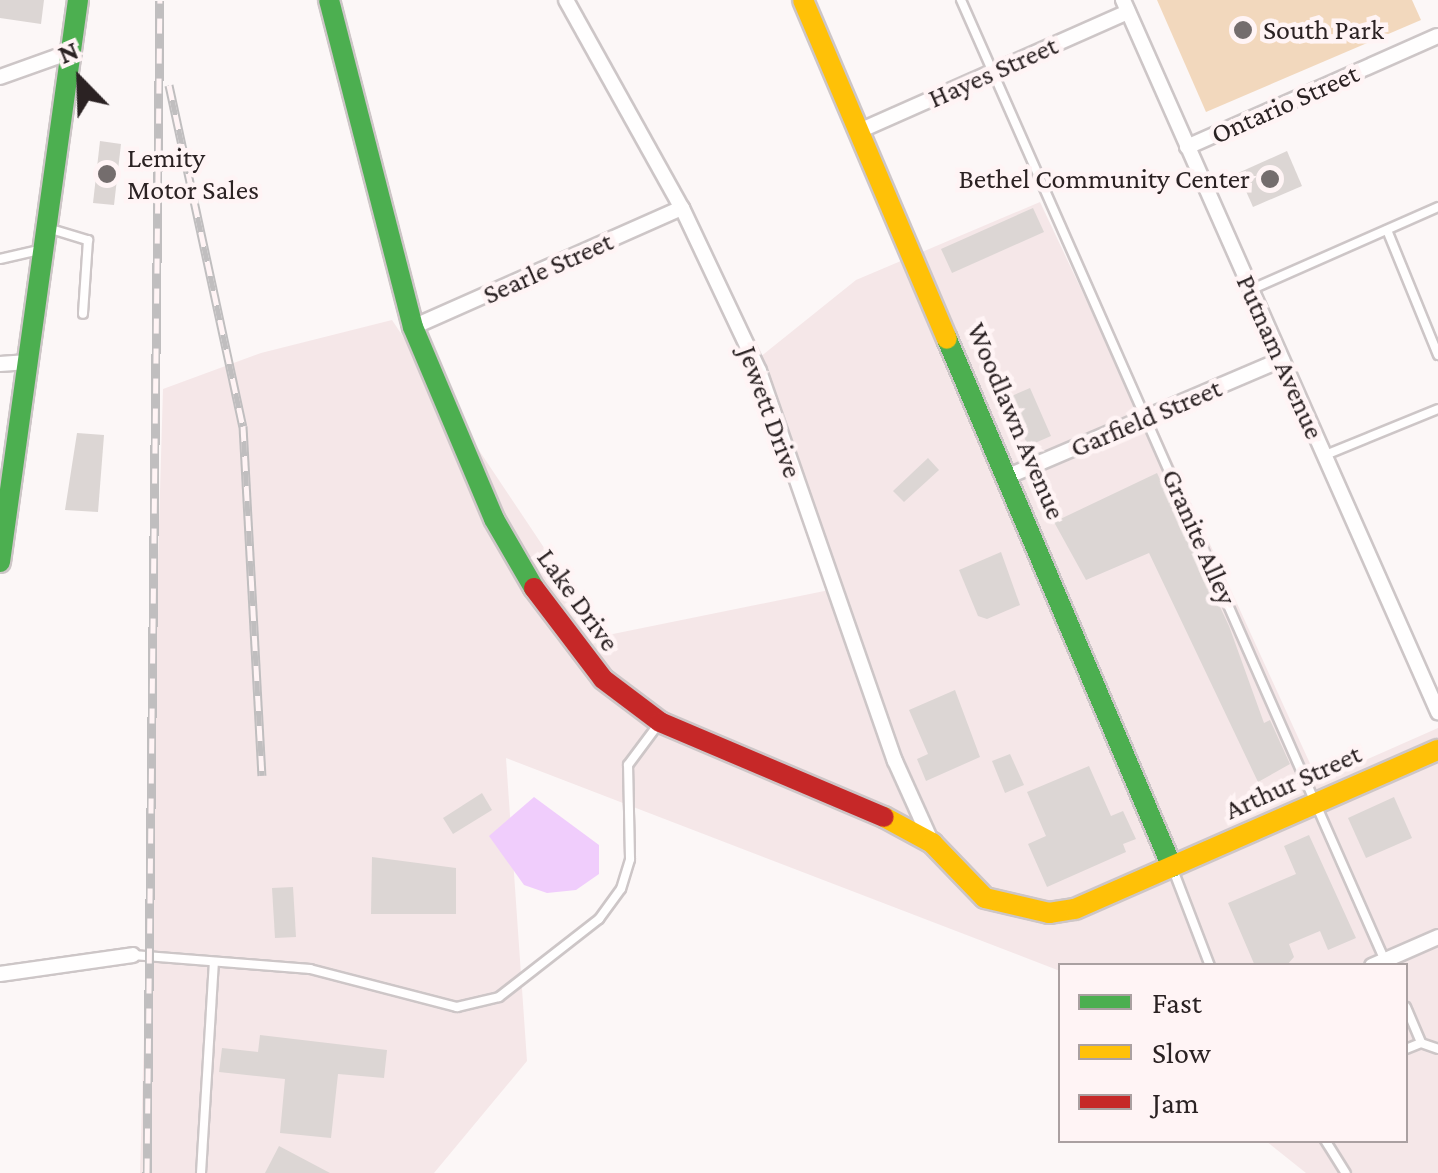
<!DOCTYPE html>
<html>
<head>
<meta charset="utf-8">
<style>
	body { margin:0 }
	#map { position:relative; width:1438px; height:1173px; overflow:hidden; background:#fcf7f7; font-family:"Crimson Pro",serif }
	div>[style] { position:absolute }
	.built>* { inset:0; background:#f5e7e8 }
	.green>* { inset:0; background:#f2d8bd }
	.water>* { inset:0; background:#f0cdfc }
	.building>* { inset:0; background:#dcd6d4 }
	.roads { filter:drop-shadow(2px 0 #cdc6c7) drop-shadow(-2px 0 #cdc6c7) drop-shadow(0 2px #cdc6c7) drop-shadow(0 -2px #cdc6c7) }
	.lane>* { height:8px; margin:-4px; padding:0 4px; transform-origin:4px; border-radius:4px; background:#fffefe }
	.street>* { height:14px; margin:-7px; padding:0 7px; transform-origin:7px; border-radius:7px; background:#fffefe }
	.fast>* { height:20px; margin:-10px; padding:0 10px; transform-origin:10px; border-radius:10px; background:#4caf50 }
	.slow>* { height:20px; margin:-10px; padding:0 10px; transform-origin:10px; border-radius:10px; background:#ffc107 }
	.jam>* { height:20px; margin:-10px; padding:0 10px; transform-origin:10px; border-radius:10px; background:#c62828 }
	.rail>* { height:9px; margin-top:-4.5px; transform-origin:0; background:repeating-linear-gradient(90deg,#fff4f5 0 15px,#c0bebf 0 30px); box-sizing:border-box; border-block:2px solid #c0bebf }
	.dots>* { width:28px; height:28px; translate:-50% -50%; box-sizing:border-box; border:5px solid #fff4f5; border-radius:50% }
	span { translate:-50% -50%; white-space:nowrap; text-align:center; line-height:1.15; -webkit-text-stroke:9px #fff4f5; paint-order:stroke }
	.poi-label { font-size:28px; color:#2b2223 }
	.left { translate:0 -50%; text-align:left }
	.right { translate:-100% -50%; text-align:right }
	.street-label { font-size:28px; color:#2b2223 }
	.legend { position:absolute; left:1058px; top:963px; width:350px; height:180px; box-sizing:border-box; background:#fff4f5; border:2px solid #aaa0a1; margin:0; padding:12px 18px; list-style:none; font-size:30px; color:#2b2223 }
	.legend li { display:flex; align-items:center; gap:20px; height:50px }
	.legend b { width:50px; border:2px solid #aaa0a1 }
	.north { position:absolute; left:30px; top:30px; width:100px; height:100px; -webkit-text-stroke:8px #fff4f5; paint-order:stroke; rotate:337deg; font-size:28px; font-weight:700; line-height:40px; text-align:center; color:#2b2223 }
	.north::after { content:''; display:block; margin:auto; width:35px; height:45px; background:#2b2223; clip-path:polygon(50% 0,100% 100%,50% 72%,0 100%) }
</style>
</head>
<body>
<div id="map">
	<div class="built">
		<i style="clip-path:polygon(1040px 202px,1139px 412px,1157px 428px,1318px 781px,1438px 728px,1438px 1173px,1306px 1173px,1266px 1141px,1406px 1140px,1406px 966px,1060px 971px,506px 758px,527px 1061px,434px 1173px,140px 1173px,163px 389px,261px 353px,392px 320px,603px 636px,844px 587px,760px 357px,856px 280px)"></i>
	</div>
	<div class="green">
		<i style="clip-path:polygon(1157px 0,1412px 0,1421px 20px,1206px 112px)"></i>
	</div>
	<div class="water">
		<i style="clip-path:polygon(534px 797px,599px 845px,599px 874px,576px 890px,547px 893px,524px 885px,489px 836px)"></i>
	</div>
	<div class="building">
		<i style="clip-path:polygon(0 0,44px 0,41px 24px,0 18px)"></i>
		<i style="clip-path:polygon(100px 141px,121px 144px,114px 205px,93px 203px)"></i>
		<i style="clip-path:polygon(1287px 151px,1302px 186px,1253px 207px,1238px 173px)"></i>
		<i style="clip-path:polygon(1033px 208px,1044px 232px,952px 273px,941px 249px)"></i>
		<i style="clip-path:polygon(1030px 388px,1051px 436px,1028px 446px,1007px 398px)"></i>
		<i style="clip-path:polygon(77px 433px,104px 435px,98px 512px,65px 510px)"></i>
		<i style="clip-path:polygon(928px 458px,939px 470px,904px 502px,893px 491px)"></i>
		<i style="clip-path:polygon(1157px 473px,1229px 626px,1264px 723px,1270px 720px,1290px 764px,1258px 782px,1149px 553px,1086px 580px,1054px 522px)"></i>
		<i style="clip-path:polygon(1001px 552px,1020px 605px,987px 619px,978px 616px,959px 570px)"></i>
		<i style="clip-path:polygon(955px 690px,980px 757px,926px 781px,917px 759px,928px 754px,909px 710px)"></i>
		<i style="clip-path:polygon(1010px 754px,1024px 785px,1005px 793px,992px 761px)"></i>
		<i style="clip-path:polygon(1089px 766px,1111px 816px,1123px 811px,1136px 839px,1123px 844px,1126px 852px,1047px 887px,1028px 844px,1046px 836px,1027px 792px)"></i>
		<i style="clip-path:polygon(482px 793px,492px 810px,453px 834px,443px 818px)"></i>
		<i style="clip-path:polygon(1394px 797px,1412px 838px,1366px 858px,1348px 818px)"></i>
		<i style="clip-path:polygon(1309px 835px,1356px 938px,1328px 950px,1320px 931px,1289px 944px,1294px 957px,1286px 966px,1255px 966px,1228px 903px,1296px 874px,1284px 846px)"></i>
		<i style="clip-path:polygon(372px 857px,456px 868px,456px 914px,371px 914px)"></i>
		<i style="clip-path:polygon(293px 887px,296px 937px,275px 938px,272px 888px)"></i>
		<i style="clip-path:polygon(260px 1035px,387px 1050px,384px 1078px,338px 1074px,331px 1138px,280px 1133px,285px 1079px,219px 1072px,222px 1048px,258px 1052px)"></i>
		<i style="clip-path:polygon(279px 1146px,330px 1173px,265px 1173px)"></i>
	</div>
	<div class="roads">
		<div class="lane">
			<i style="left:961px;top:0;width:1050px;rotate:66.19deg"></i>
			<i style="left:51px;top:229px;width:39px;rotate:17deg"></i>
			<i style="left:88px;top:240px;width:74px;rotate:93.9deg"></i>
			<i style="left:1387px;top:230px;width:135px;rotate:67.8deg"></i>
			<i style="left:0;top:259px;width:40px;rotate:-13deg"></i>
			<i style="left:1250px;top:290px;width:206px;rotate:-23.8deg"></i>
			<i style="left:1323px;top:456px;width:124px;rotate:-22.2deg"></i>
			<i style="left:1172px;top:867px;width:106px;rotate:69deg"></i>
			<i style="left:133px;top:955px;width:178px;rotate:4.5deg"></i>
			<i style="left:310px;top:969px;width:152px;rotate:14.5deg"></i>
			<i style="left:457px;top:1007px;width:43px;rotate:-13.4deg"></i>
			<i style="left:499px;top:997px;width:127px;rotate:-38deg"></i>
			<i style="left:599px;top:919px;width:37px;rotate:-54deg"></i>
			<i style="left:621px;top:889px;width:31px;rotate:-73deg"></i>
			<i style="left:630px;top:859px;width:94px;rotate:-91.2deg"></i>
			<i style="left:628px;top:765px;width:54px;rotate:-53.3deg"></i>
			<i style="left:1406px;top:1007px;width:39px;rotate:67deg"></i>
			<i style="left:1406px;top:1049px;width:16px;rotate:-22deg"></i>
			<i style="left:1421px;top:1043px;width:18px;rotate:19deg"></i>
			<i style="left:1325px;top:1140px;width:39px;rotate:58deg"></i>
			<i style="left:201px;top:1173px;width:210px;rotate:-86.5deg"></i>
		</div>
		<div class="street">
			<i style="left:566px;top:0;width:238px;rotate:60.9deg"></i>
			<i style="left:682px;top:208px;width:180px;rotate:64.7deg"></i>
			<i style="left:759px;top:371px;width:413px;rotate:70.8deg"></i>
			<i style="left:895px;top:761px;width:90px;rotate:65.7deg"></i>
			<i style="left:1123px;top:0;width:779px;rotate:66.13deg"></i>
			<i style="left:0;top:77px;width:74px;rotate:-19.7deg"></i>
			<i style="left:859px;top:131px;width:294px;rotate:-23.9deg"></i>
			<i style="left:1187px;top:147px;width:274px;rotate:-23.9deg"></i>
			<i style="left:413px;top:327px;width:294px;rotate:-23.9deg"></i>
			<i style="left:0;top:364px;width:28px;rotate:-4deg"></i>
			<i style="left:1011px;top:475px;width:293px;rotate:-23.1deg"></i>
			<i style="left:1372px;top:966px;width:72px;rotate:-23.7deg"></i>
			<i style="left:0;top:974px;width:134px;rotate:-8.1deg"></i>
		</div>
		<div class="fast">
			<i style="left:329px;top:0;width:338px;rotate:75.6deg"></i>
			<i style="left:413px;top:327px;width:208px;rotate:67.1deg"></i>
			<i style="left:494px;top:519px;width:80px;rotate:59.9deg"></i>
			<i style="left:947px;top:339px;width:574px;rotate:66.92deg"></i>
			<i style="left:0;top:562px;width:567px;rotate:-82.1deg"></i>
		</div>
		<div class="slow">
			<i style="left:803px;top:0;width:368px;rotate:67deg"></i>
			<i style="left:884px;top:817px;width:55px;rotate:28.4deg"></i>
			<i style="left:932px;top:843px;width:76px;rotate:46.1deg"></i>
			<i style="left:985px;top:898px;width:66px;rotate:13.2deg"></i>
			<i style="left:1049px;top:913px;width:26px;rotate:-9deg"></i>
			<i style="left:1075px;top:909px;width:396px;rotate:-23.7deg"></i>
		</div>
		<div class="jam">
			<i style="left:534px;top:588px;width:114px;rotate:52.8deg"></i>
			<i style="left:603px;top:679px;width:71px;rotate:37deg"></i>
			<i style="left:660px;top:722px;width:243px;rotate:23deg"></i>
		</div>
	</div>
	<div class="rail">
		<i style="left:169px;top:85px;width:349px;rotate:77.8deg"></i>
		<i style="left:243px;top:426px;width:350px;rotate:86.9deg"></i>
		<i style="left:147px;top:1173px;width:1173px;rotate:-89.37deg"></i>
	</div>
	<div class="dots">
		<i style="left:1243px;top:30px;background:#746d6d"></i>
		<i style="left:107px;top:174px;background:#746d6d"></i>
		<i style="left:1270px;top:179px;background:#746d6d"></i>
	</div>
	<div class="poi-label">
		<span class="left" style="left:1263px;top:30px">South Park</span>
		<span class="left" style="left:127px;top:174px">Lemity<br>Motor Sales</span>
		<span class="right" style="left:1250px;top:179px">Bethel Community Center</span>
	</div>
	<div class="street-label">
		<span style="left:993px;top:72px;rotate:-24deg">Hayes Street</span>
		<span style="left:1285px;top:104px;rotate:-24deg">Ontario Street</span>
		<span style="left:548px;top:268px;rotate:-24deg">Searle Street</span>
		<span style="left:1280px;top:357px;rotate:66deg">Putnam Avenue</span>
		<span style="left:770px;top:412px;rotate:70deg">Jewett Drive</span>
		<span style="left:1146px;top:418px;rotate:-23deg">Garfield Street</span>
		<span style="left:1016px;top:421px;rotate:67deg">Woodlawn Avenue</span>
		<span style="left:1199px;top:537px;rotate:66deg">Granite Alley</span>
		<span style="left:578px;top:600px;rotate:54deg">Lake Drive</span>
		<span style="left:1293px;top:782px;rotate:-24deg">Arthur Street</span>
	</div>
	<ul class="legend">
	<li><b style="height:12px;background:#4caf50"></b>Fast</li>
	<li><b style="height:12px;background:#ffc107"></b>Slow</li>
	<li><b style="height:12px;background:#c62828"></b>Jam</li>
	</ul>
	<div class="north">N</div>
</div>
</body>
</html>
